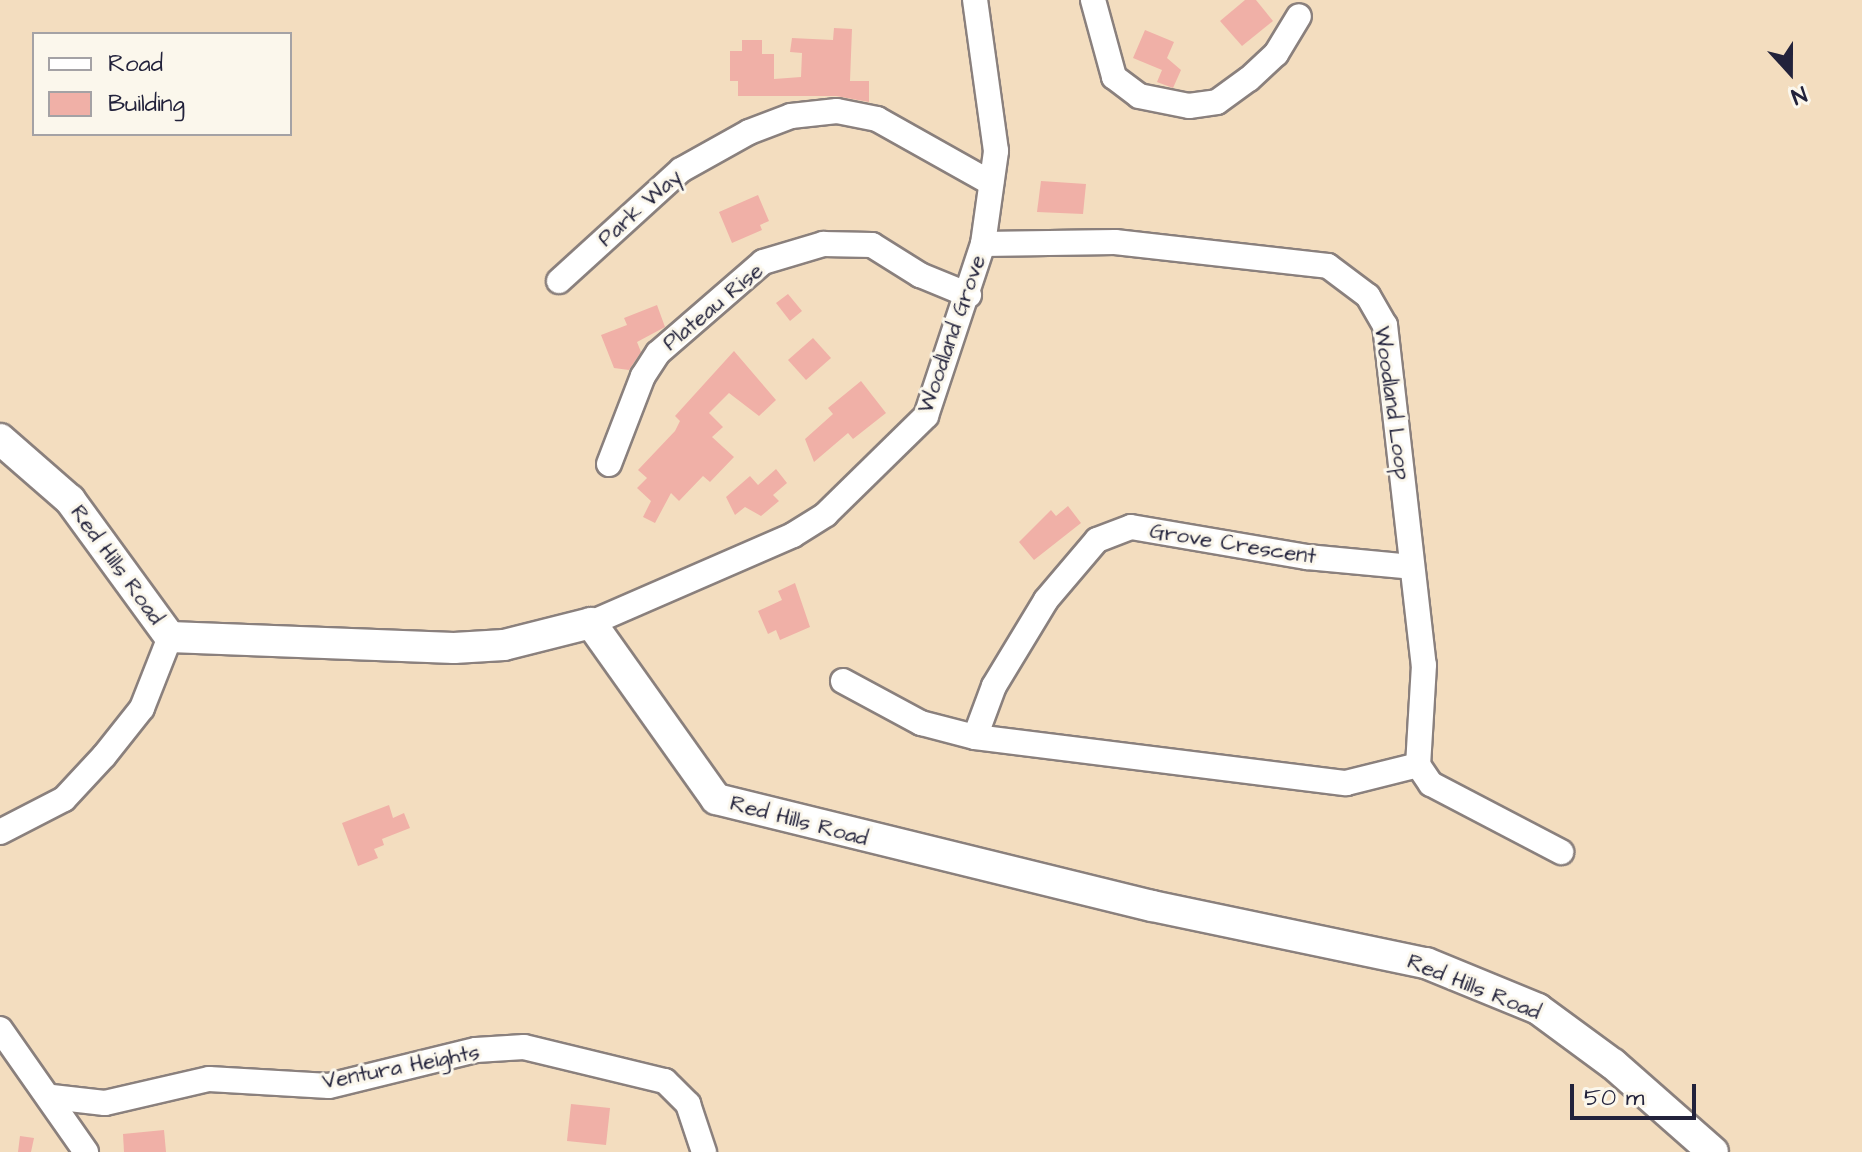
<!DOCTYPE html>
<html>
<head>
<meta charset="utf-8">
<style>
	body { margin:0 }
	#map { position:relative; width:1862px; height:1152px; overflow:hidden; background:#f3ddbf; font-family:"Architects Daughter",sans-serif }
	div>[style] { position:absolute }
	.building>* { inset:0; background:#f0b0a7 }
	.roads { filter:drop-shadow(2px 0 #8a807d) drop-shadow(-2px 0 #8a807d) drop-shadow(0 2px #8a807d) drop-shadow(0 -2px #8a807d) }
	.minor>* { height:24px; margin:-12px; padding:0 12px; transform-origin:12px; border-radius:12px; background:#fff }
	.major>* { height:30px; margin:-15px; padding:0 15px; transform-origin:15px; border-radius:15px; background:#fff }
	span { translate:-50% -50%; white-space:nowrap; text-align:center; line-height:1.15; -webkit-text-stroke:6px #fbf7ec; paint-order:stroke }
	.street-label { font-size:22px; color:#22223b }
	.legend { position:absolute; left:32px; top:32px; width:260px; height:104px; box-sizing:border-box; background:#fbf7ec; border:2px solid #a4a2a5; margin:0; padding:10px 14px; list-style:none; font-size:24px; color:#22223b }
	.legend li { display:flex; align-items:center; gap:16px; height:40px }
	.legend b { width:40px; border:2px solid #a4a2a5 }
	.north { position:absolute; left:1750px; top:32px; width:80px; height:80px; -webkit-text-stroke:6px #fbf7ec; paint-order:stroke; rotate:159deg; font-size:22px; font-weight:700; line-height:32px; text-align:center; color:#22223b }
	.north::after { content:''; display:block; margin:auto; width:28px; height:36px; background:#22223b; clip-path:polygon(50% 0,100% 100%,50% 72%,0 100%) }
	.scale { position:absolute; left:1570px; top:1084px; width:126px; height:36px; box-sizing:border-box; border:4px solid #22223b; border-top:0; padding-left:10px; font-size:24px; line-height:28px; white-space:nowrap; color:#22223b; -webkit-text-stroke:6px #fbf7ec; paint-order:stroke }
</style>
</head>
<body>
<div id="map">
	<div class="building">
		<i style="clip-path:polygon(1245px 0,1256px 0,1273px 21px,1242px 46px,1220px 21px)"></i>
		<i style="clip-path:polygon(834px 28px,852px 29px,850px 81px,869px 81px,869px 102px,836px 96px,738px 96px,738px 81px,730px 81px,730px 51px,742px 51px,742px 40px,762px 40px,762px 54px,774px 54px,774px 79px,801px 77px,802px 53px,790px 52px,792px 38px,833px 40px)"></i>
		<i style="clip-path:polygon(1145px 30px,1174px 42px,1167px 58px,1181px 70px,1173px 88px,1157px 82px,1162px 70px,1133px 58px)"></i>
		<i style="clip-path:polygon(1041px 181px,1086px 184px,1083px 214px,1037px 212px)"></i>
		<i style="clip-path:polygon(758px 195px,769px 221px,760px 225px,762px 230px,732px 243px,719px 212px)"></i>
		<i style="clip-path:polygon(788px 294px,802px 311px,790px 321px,776px 303px)"></i>
		<i style="clip-path:polygon(657px 305px,665px 327px,637px 342px,641px 352px,629px 370px,614px 368px,601px 335px,627px 325px,624px 318px)"></i>
		<i style="clip-path:polygon(813px 338px,831px 358px,806px 380px,788px 360px)"></i>
		<i style="clip-path:polygon(734px 351px,776px 400px,759px 416px,729px 393px,709px 413px,723px 427px,712px 437px,734px 457px,710px 482px,703px 476px,679px 501px,671px 493px,655px 523px,643px 517px,651px 501px,637px 488px,647px 478px,638px 470px,675px 431px,680px 421px,675px 416px)"></i>
		<i style="clip-path:polygon(861px 381px,886px 413px,853px 439px,848px 433px,814px 462px,805px 439px,833px 414px,828px 408px)"></i>
		<i style="clip-path:polygon(776px 469px,787px 483px,773px 495px,779px 501px,761px 516px,745px 507px,735px 515px,726px 497px,750px 476px,758px 485px)"></i>
		<i style="clip-path:polygon(1068px 506px,1081px 523px,1034px 560px,1019px 542px,1051px 510px,1056px 516px)"></i>
		<i style="clip-path:polygon(795px 583px,810px 627px,780px 640px,776px 630px,768px 634px,758px 611px,782px 600px,778px 591px)"></i>
		<i style="clip-path:polygon(389px 805px,393px 818px,404px 813px,410px 828px,382px 839px,384px 845px,374px 849px,378px 858px,358px 866px,342px 823px)"></i>
		<i style="clip-path:polygon(571px 1104px,610px 1108px,606px 1145px,567px 1141px)"></i>
		<i style="clip-path:polygon(164px 1130px,166px 1152px,124px 1152px,123px 1134px)"></i>
		<i style="clip-path:polygon(20px 1136px,34px 1138px,31px 1152px,18px 1152px)"></i>
	</div>
	<div class="roads">
		<div class="minor">
			<i style="left:1093px;top:0;width:80px;rotate:74.7deg"></i>
			<i style="left:1114px;top:77px;width:31px;rotate:37deg"></i>
			<i style="left:1139px;top:96px;width:51px;rotate:11.3deg"></i>
			<i style="left:1189px;top:106px;width:28px;rotate:-8deg"></i>
			<i style="left:1217px;top:102px;width:39px;rotate:-36deg"></i>
			<i style="left:1249px;top:79px;width:37px;rotate:-43deg"></i>
			<i style="left:1276px;top:54px;width:44px;rotate:-58.8deg"></i>
			<i style="left:983px;top:244px;width:132px;rotate:-0.9deg"></i>
			<i style="left:1115px;top:242px;width:214px;rotate:6.4deg"></i>
			<i style="left:1328px;top:266px;width:50px;rotate:36.9deg"></i>
			<i style="left:1368px;top:296px;width:34px;rotate:60deg"></i>
			<i style="left:1385px;top:325px;width:342px;rotate:83.5deg"></i>
			<i style="left:1424px;top:665px;width:100px;rotate:93.4deg"></i>
			<i style="left:559px;top:281px;width:165px;rotate:-42.3deg"></i>
			<i style="left:681px;top:170px;width:78px;rotate:-29.2deg"></i>
			<i style="left:749px;top:132px;width:45px;rotate:-20.9deg"></i>
			<i style="left:791px;top:116px;width:46px;rotate:-6.2deg"></i>
			<i style="left:837px;top:111px;width:41px;rotate:11.3deg"></i>
			<i style="left:877px;top:119px;width:131px;rotate:29.3deg"></i>
			<i style="left:609px;top:464px;width:94px;rotate:-68.9deg"></i>
			<i style="left:643px;top:376px;width:27px;rotate:-57deg"></i>
			<i style="left:658px;top:353px;width:139px;rotate:-40.9deg"></i>
			<i style="left:763px;top:262px;width:63px;rotate:-16.7deg"></i>
			<i style="left:823px;top:244px;width:49px;rotate:1.2deg"></i>
			<i style="left:872px;top:245px;width:57px;rotate:32deg"></i>
			<i style="left:920px;top:275px;width:53px;rotate:22.2deg"></i>
			<i style="left:591px;top:623px;width:220px;rotate:-23.5deg"></i>
			<i style="left:793px;top:535px;width:39px;rotate:-32deg"></i>
			<i style="left:826px;top:514px;width:140px;rotate:-44.4deg"></i>
			<i style="left:926px;top:416px;width:181px;rotate:-71.7deg"></i>
			<i style="left:983px;top:244px;width:94px;rotate:-82deg"></i>
			<i style="left:996px;top:151px;width:152px;rotate:-97.9deg"></i>
			<i style="left:843px;top:681px;width:89px;rotate:28.3deg"></i>
			<i style="left:921px;top:723px;width:56px;rotate:14.5deg"></i>
			<i style="left:975px;top:737px;width:374px;rotate:7.1deg"></i>
			<i style="left:1346px;top:783px;width:74px;rotate:-14deg"></i>
			<i style="left:975px;top:737px;width:54px;rotate:-69.6deg"></i>
			<i style="left:994px;top:686px;width:100px;rotate:-58.8deg"></i>
			<i style="left:1046px;top:600px;width:79px;rotate:-49.6deg"></i>
			<i style="left:1097px;top:540px;width:36px;rotate:-21deg"></i>
			<i style="left:1131px;top:527px;width:179px;rotate:9.7deg"></i>
			<i style="left:1307px;top:557px;width:105px;rotate:5.4deg"></i>
			<i style="left:1418px;top:765px;width:23px;rotate:56deg"></i>
			<i style="left:1431px;top:784px;width:147px;rotate:27.6deg"></i>
			<i style="left:0;top:832px;width:72px;rotate:-27.3deg"></i>
			<i style="left:64px;top:799px;width:59px;rotate:-47.1deg"></i>
			<i style="left:104px;top:756px;width:61px;rotate:-51.6deg"></i>
			<i style="left:142px;top:708px;width:76px;rotate:-68.5deg"></i>
			<i style="left:0;top:1029px;width:150px;rotate:55deg"></i>
			<i style="left:52px;top:1097px;width:53px;rotate:6.5deg"></i>
			<i style="left:105px;top:1103px;width:107px;rotate:-13deg"></i>
			<i style="left:209px;top:1079px;width:120px;rotate:3.3deg"></i>
			<i style="left:329px;top:1086px;width:151px;rotate:-13.8deg"></i>
			<i style="left:476px;top:1050px;width:48px;rotate:-3.6deg"></i>
			<i style="left:524px;top:1047px;width:145px;rotate:13.6deg"></i>
			<i style="left:665px;top:1081px;width:33px;rotate:45deg"></i>
			<i style="left:688px;top:1104px;width:51px;rotate:71.6deg"></i>
		</div>
		<div class="major">
			<i style="left:0;top:439px;width:93px;rotate:41.1deg"></i>
			<i style="left:70px;top:500px;width:170px;rotate:53.9deg"></i>
			<i style="left:170px;top:637px;width:284px;rotate:2.2deg"></i>
			<i style="left:454px;top:648px;width:50px;rotate:-3.4deg"></i>
			<i style="left:504px;top:645px;width:90px;rotate:-14.2deg"></i>
			<i style="left:591px;top:623px;width:216px;rotate:54.6deg"></i>
			<i style="left:716px;top:799px;width:449px;rotate:13.8deg"></i>
			<i style="left:1152px;top:906px;width:280px;rotate:11.8deg"></i>
			<i style="left:1426px;top:963px;width:121px;rotate:22.3deg"></i>
			<i style="left:1538px;top:1009px;width:93px;rotate:36.3deg"></i>
			<i style="left:1613px;top:1064px;width:133px;rotate:41.3deg"></i>
		</div>
	</div>
	<div class="street-label">
		<span style="left:640px;top:208px;rotate:-42deg">Park Way</span>
		<span style="left:713px;top:307px;rotate:-40deg">Plateau Rise</span>
		<span style="left:952px;top:334px;rotate:-71deg">Woodland Grove</span>
		<span style="left:1392px;top:403px;rotate:82deg">Woodland Loop</span>
		<span style="left:1233px;top:544px;rotate:9deg">Grove Crescent</span>
		<span style="left:117px;top:565px;rotate:54deg">Red Hills Road</span>
		<span style="left:799px;top:821px;rotate:15deg">Red Hills Road</span>
		<span style="left:1474px;top:987px;rotate:22deg">Red Hills Road</span>
		<span style="left:401px;top:1067px;rotate:-11deg">Ventura Heights</span>
	</div>
	<ul class="legend">
	<li><b style="height:10px;background:#fff"></b>Road</li>
	<li><b style="height:22px;background:#f0b0a7"></b>Building</li>
	</ul>
	<div class="north">N</div>
	<div class="scale">50 m</div>
</div>
</body>
</html>
